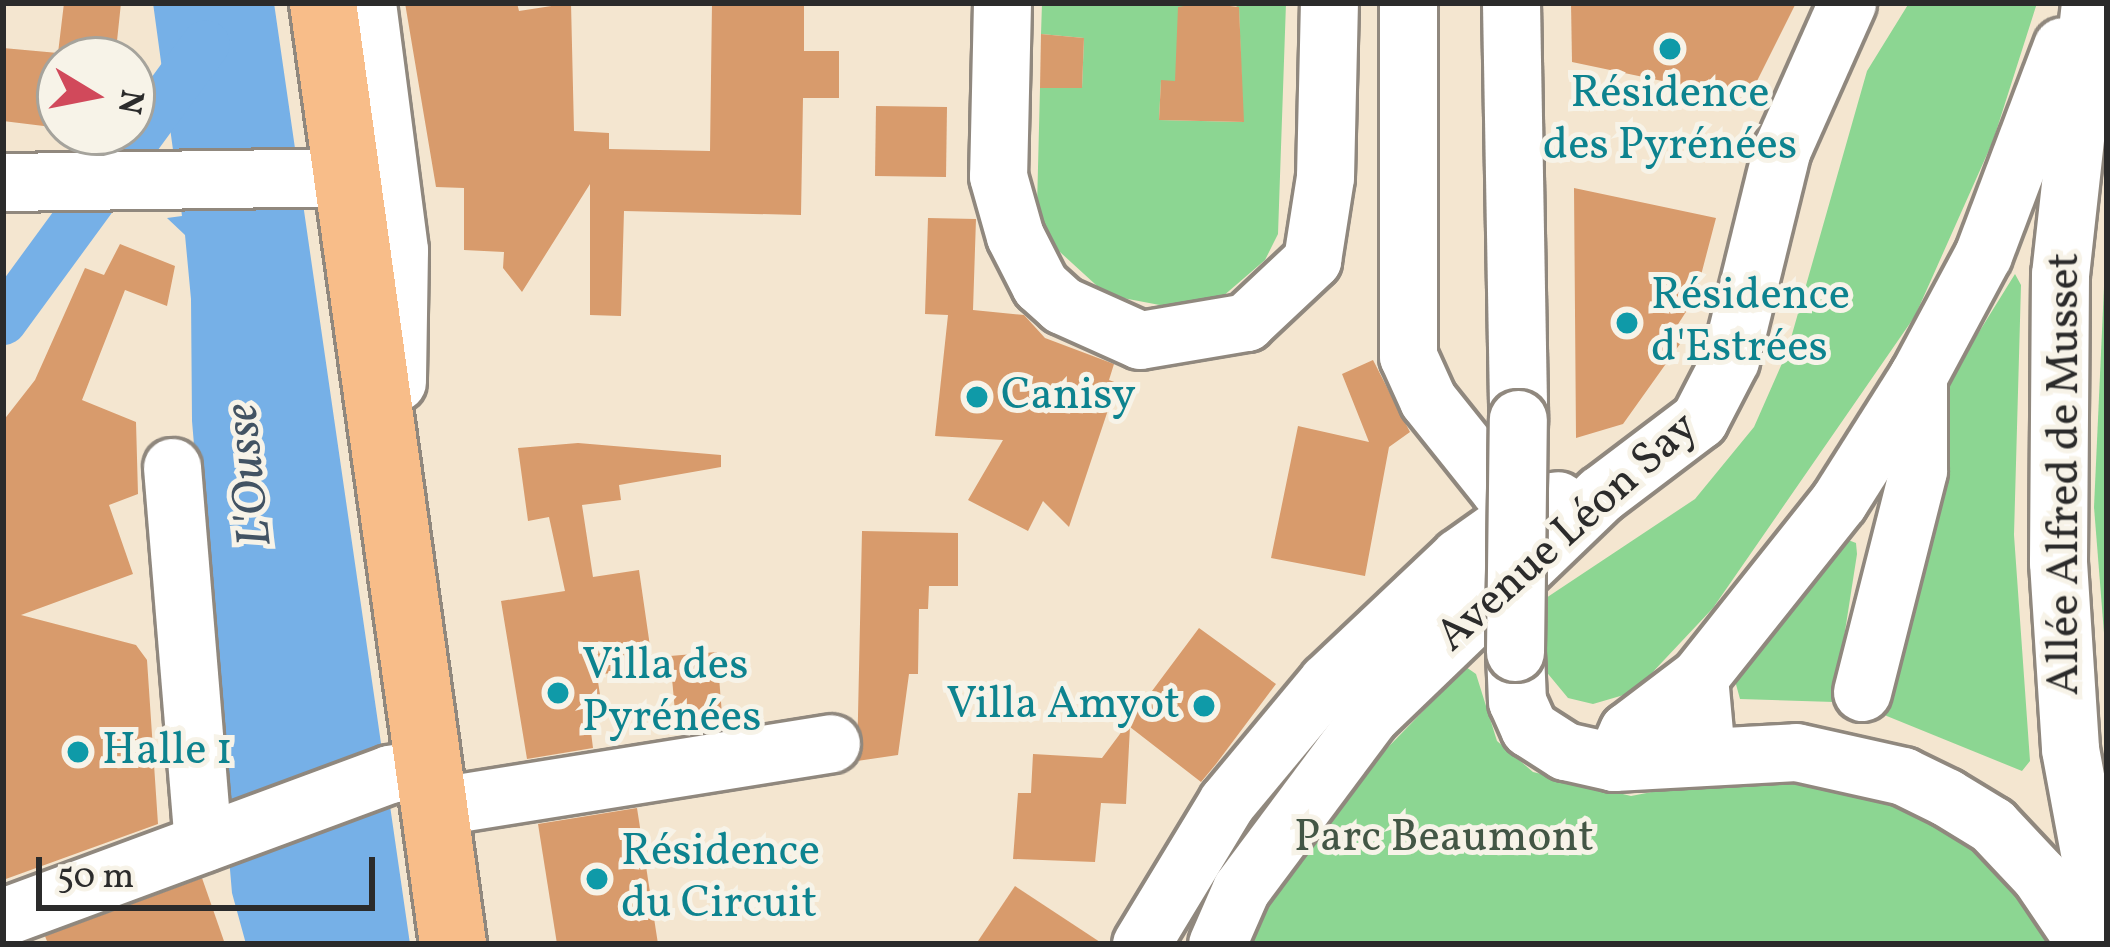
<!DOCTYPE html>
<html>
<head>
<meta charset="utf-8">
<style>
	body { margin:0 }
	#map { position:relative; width:2110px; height:947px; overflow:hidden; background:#f4e6d0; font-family:Vollkorn,serif }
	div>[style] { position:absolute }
	.green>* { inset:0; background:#8cd692 }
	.water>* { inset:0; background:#76b0e7 }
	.canal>* { height:48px; margin:-24px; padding:0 24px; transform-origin:24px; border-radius:24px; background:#76b0e7 }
	.building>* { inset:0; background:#d89b6c }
	.roads { filter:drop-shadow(3px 0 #90887e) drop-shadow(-3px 0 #90887e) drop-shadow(0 3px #90887e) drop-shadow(0 -3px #90887e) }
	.minor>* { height:57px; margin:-28.5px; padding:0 28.5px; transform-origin:28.5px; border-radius:28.5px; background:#fff }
	.major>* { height:66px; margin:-33px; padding:0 33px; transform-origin:33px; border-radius:33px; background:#f8bd89 }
	.bridges { filter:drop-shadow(3px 0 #90887e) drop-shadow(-3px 0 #90887e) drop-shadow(0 3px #90887e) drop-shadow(0 -3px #90887e) }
	.minor-bridge>* { height:57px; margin:-28.5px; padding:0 28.5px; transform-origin:28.5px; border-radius:28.5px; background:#fff }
	.dots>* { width:33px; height:33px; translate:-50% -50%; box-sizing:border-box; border:6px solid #f7f3e8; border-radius:50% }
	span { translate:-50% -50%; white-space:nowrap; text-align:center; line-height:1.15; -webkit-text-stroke:10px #f7f3e8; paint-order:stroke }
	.culture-label { font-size:45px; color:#0d838f }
	.left { translate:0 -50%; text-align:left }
	.right { translate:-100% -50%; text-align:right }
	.street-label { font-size:45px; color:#2b2b2b }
	.park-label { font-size:45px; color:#435645 }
	.water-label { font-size:48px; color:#425363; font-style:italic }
	.frame { position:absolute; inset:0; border:6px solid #2b2b2b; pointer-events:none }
	.north { position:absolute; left:36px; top:36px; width:120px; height:120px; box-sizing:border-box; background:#f7f3e8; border:3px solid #a5a39c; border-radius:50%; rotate:100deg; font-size:33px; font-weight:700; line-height:48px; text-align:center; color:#2b2b2b }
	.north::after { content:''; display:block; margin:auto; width:42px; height:54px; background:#d1495b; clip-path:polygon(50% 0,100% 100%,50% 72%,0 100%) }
	.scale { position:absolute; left:36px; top:857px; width:339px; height:54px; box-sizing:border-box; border:6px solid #2b2b2b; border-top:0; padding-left:15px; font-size:36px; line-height:42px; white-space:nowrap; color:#2b2b2b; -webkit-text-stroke:9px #f7f3e8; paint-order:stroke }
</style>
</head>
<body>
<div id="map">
	<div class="green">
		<i style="clip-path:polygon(1042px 3px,1202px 3px,1175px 81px,1161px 81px,1159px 120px,1243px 122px,1239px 8px,1231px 3px,1286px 3px,1278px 234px,1265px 260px,1222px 297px,1165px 306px,1107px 295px,1049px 242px,1037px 207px,1040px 88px,1082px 88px,1084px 38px,1041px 34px)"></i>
		<i style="clip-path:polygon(1909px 3px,2037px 3px,1993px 141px,1915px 316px,1713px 608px,1634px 692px,1593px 704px,1568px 698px,1544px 669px,1537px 604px,1695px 499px,1754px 427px,1787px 352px,1867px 71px)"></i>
		<i style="clip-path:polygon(2107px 221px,2107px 671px,2094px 507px)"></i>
		<i style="clip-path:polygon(2015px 274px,2021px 285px,2014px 535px,2030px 761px,2022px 771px,1872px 710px,1938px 398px)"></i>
		<i style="clip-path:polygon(1843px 538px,1856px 543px,1857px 554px,1834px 702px,1740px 699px,1734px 677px)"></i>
		<i style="clip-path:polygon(1466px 667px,1476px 674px,1497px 741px,1533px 772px,1631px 796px,1741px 775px,1851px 779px,1964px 836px,2055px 944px,1246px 944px,1330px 807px)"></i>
	</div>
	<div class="water">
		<i style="clip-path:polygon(153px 3px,274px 3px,410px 944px,246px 944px,232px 893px,192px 421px,191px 299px,185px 235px,167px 218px,182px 216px)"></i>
	</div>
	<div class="canal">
		<i style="left:3px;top:321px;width:343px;rotate:-53.8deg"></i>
	</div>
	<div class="building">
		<i style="clip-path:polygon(64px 3px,121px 3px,115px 60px,60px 60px,60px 128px,3px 121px,3px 48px,58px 53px)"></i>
		<i style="clip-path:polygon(405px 3px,517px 3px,519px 11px,571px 3px,574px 131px,609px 133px,609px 149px,710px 151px,712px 3px,804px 3px,804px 51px,839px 51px,839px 98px,803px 98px,801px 215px,624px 211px,621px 316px,590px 315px,590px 184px,522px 292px,503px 268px,504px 252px,464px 250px,464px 188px,436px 187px)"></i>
		<i style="clip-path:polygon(1202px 3px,1239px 7px,1244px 122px,1159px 120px,1161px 80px,1175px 81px,1178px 7px)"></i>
		<i style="clip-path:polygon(1571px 3px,1796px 3px,1748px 99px,1572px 62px)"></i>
		<i style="clip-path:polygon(1041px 34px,1084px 38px,1082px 88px,1040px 88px)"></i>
		<i style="clip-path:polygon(876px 106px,947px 107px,946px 177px,875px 176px)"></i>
		<i style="clip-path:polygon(1574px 188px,1716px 218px,1695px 298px,1671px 335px,1680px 344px,1623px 424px,1576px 438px)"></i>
		<i style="clip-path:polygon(928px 218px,976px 219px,973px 310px,1024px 315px,1045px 338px,1114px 364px,1109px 380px,1117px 383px,1069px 527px,1043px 501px,1028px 531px,968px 500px,1003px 440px,935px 436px,948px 315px,925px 314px)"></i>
		<i style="clip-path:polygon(120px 244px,175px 266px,167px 306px,125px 290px,82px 400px,136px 422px,138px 494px,109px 505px,133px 574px,21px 615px,136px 645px,147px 660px,158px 824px,3px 880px,3px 421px,35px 380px,85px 268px,104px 275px)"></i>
		<i style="clip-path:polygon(1373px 360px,1410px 432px,1389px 447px,1365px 576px,1271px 558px,1298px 426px,1369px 442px,1342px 374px)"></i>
		<i style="clip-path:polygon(578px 443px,721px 455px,721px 467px,619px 485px,621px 500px,582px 505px,593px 577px,639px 570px,653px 667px,597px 675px,604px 721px,590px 724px,593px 748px,527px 759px,501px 601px,565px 591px,549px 517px,528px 521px,518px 448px)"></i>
		<i style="clip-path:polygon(862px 531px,958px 533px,958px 586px,929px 586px,928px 609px,919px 609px,918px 674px,909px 674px,898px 755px,857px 761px)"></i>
		<i style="clip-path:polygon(1199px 628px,1276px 684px,1216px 764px,1201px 782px,1130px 727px,1126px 804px,1101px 803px,1095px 862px,1013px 859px,1018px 793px,1031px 793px,1033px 754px,1102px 758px)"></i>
		<i style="clip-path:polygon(717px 652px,723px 727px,677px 734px,670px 656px)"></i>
		<i style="clip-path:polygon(637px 808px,658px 944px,557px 944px,538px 824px)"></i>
		<i style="clip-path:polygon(202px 878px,225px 944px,48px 944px,45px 936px)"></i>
		<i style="clip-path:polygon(1015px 886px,1103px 944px,976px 944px)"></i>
	</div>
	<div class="roads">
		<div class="minor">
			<i style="left:367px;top:3px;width:249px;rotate:82.6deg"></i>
			<i style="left:399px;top:250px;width:132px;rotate:90.9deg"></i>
			<i style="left:1002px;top:3px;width:173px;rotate:91.3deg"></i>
			<i style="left:998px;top:176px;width:62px;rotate:74.2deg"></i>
			<i style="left:1015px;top:236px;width:55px;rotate:63deg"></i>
			<i style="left:1040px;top:285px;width:30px;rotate:42deg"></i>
			<i style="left:1062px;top:305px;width:85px;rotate:24.2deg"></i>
			<i style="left:1140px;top:340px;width:108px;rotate:-9.6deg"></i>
			<i style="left:1246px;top:322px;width:91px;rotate:-43.2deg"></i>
			<i style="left:1312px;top:260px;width:84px;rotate:-81.1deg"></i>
			<i style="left:1325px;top:177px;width:174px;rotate:-88.7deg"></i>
			<i style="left:1408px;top:3px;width:353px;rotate:90deg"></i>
			<i style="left:1408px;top:356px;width:48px;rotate:65.6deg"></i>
			<i style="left:1428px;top:400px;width:114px;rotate:51.4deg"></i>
			<i style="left:1499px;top:489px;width:39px;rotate:21deg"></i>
			<i style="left:1535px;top:503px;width:23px;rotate:-7deg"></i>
			<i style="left:1511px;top:3px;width:416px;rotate:89deg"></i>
			<i style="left:2090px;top:3px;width:273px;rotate:96.3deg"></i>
			<i style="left:2060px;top:274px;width:288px;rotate:90.4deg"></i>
			<i style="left:2058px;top:562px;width:187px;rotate:86.3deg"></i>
			<i style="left:2070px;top:749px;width:198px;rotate:79.5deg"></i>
			<i style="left:3px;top:182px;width:343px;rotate:-0.8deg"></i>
			<i style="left:172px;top:467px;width:377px;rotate:85.3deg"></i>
			<i style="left:1515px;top:652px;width:49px;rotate:87.7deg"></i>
			<i style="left:1517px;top:701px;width:30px;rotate:66deg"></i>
			<i style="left:1529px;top:728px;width:43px;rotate:32.6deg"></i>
			<i style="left:1565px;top:751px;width:50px;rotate:12.7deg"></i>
			<i style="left:1614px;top:762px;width:182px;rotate:-3.1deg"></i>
			<i style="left:1796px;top:752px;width:110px;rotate:12.6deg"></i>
			<i style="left:1903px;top:776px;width:48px;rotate:26deg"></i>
			<i style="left:1946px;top:797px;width:54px;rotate:31.3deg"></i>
			<i style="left:1992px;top:825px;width:70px;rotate:46.7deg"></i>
			<i style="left:2040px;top:876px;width:82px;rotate:55.9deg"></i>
			<i style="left:1862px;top:692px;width:229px;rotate:-75.8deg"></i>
			<i style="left:1918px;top:470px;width:94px;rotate:-90deg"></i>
			<i style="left:1706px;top:754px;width:77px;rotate:-95.2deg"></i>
			<i style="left:1699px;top:677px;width:225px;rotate:-51.5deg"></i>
			<i style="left:1839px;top:501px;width:148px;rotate:-57.7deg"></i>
			<i style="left:1918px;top:376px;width:137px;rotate:-61.8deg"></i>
			<i style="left:1983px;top:255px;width:223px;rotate:-69.3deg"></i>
			<i style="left:1614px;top:762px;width:34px;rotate:-66deg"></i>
			<i style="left:1628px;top:731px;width:89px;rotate:-37.3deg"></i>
			<i style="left:433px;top:807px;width:403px;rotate:-9.1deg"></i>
			<i style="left:3px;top:917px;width:412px;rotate:-20.3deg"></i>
			<i style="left:389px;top:774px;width:39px;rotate:-9deg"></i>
			<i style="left:1141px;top:944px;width:166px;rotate:-58.8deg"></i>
			<i style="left:1227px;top:802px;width:156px;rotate:-50.2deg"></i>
			<i style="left:1327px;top:682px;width:182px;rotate:-43.4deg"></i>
			<i style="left:1459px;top:557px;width:93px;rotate:-35.4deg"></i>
			<i style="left:1217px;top:944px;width:60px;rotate:-66.4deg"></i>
			<i style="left:1241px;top:889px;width:216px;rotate:-53.3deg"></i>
			<i style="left:1370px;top:716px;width:320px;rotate:-43.9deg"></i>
			<i style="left:1601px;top:494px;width:123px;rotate:-37.1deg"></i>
			<i style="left:1699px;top:420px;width:68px;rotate:-62.7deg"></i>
			<i style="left:1730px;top:360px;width:217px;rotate:-76.2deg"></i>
			<i style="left:1782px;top:149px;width:160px;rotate:-66deg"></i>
		</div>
		<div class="major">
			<i style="left:323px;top:3px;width:950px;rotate:82.13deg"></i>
		</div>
	</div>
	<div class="bridges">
		<div class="minor-bridge">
			<i style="left:1515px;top:652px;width:233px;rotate:-89.3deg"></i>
		</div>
	</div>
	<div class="dots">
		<i style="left:1670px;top:49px;background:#0f9aa8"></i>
		<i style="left:1627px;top:323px;background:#0f9aa8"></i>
		<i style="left:977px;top:397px;background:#0f9aa8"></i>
		<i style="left:558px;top:693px;background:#0f9aa8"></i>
		<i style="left:1204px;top:706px;background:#0f9aa8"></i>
		<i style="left:78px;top:752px;background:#0f9aa8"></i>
		<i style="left:597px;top:879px;background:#0f9aa8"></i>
	</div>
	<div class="culture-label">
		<span style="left:1670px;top:121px">Résidence<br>des Pyrénées</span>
		<span class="left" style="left:1651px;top:323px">Résidence<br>d'Estrées</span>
		<span class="left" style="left:1001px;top:397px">Canisy</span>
		<span class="left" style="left:582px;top:693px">Villa des<br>Pyrénées</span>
		<span class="right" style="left:1180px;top:706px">Villa Amyot</span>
		<span class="left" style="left:102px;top:752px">Halle 1</span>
		<span class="left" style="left:621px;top:879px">Résidence<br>du Circuit</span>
	</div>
	<div class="street-label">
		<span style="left:2066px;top:474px;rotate:-90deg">Allée Alfred de Musset</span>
		<span style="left:1568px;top:533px;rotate:-42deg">Avenue Léon Say</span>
	</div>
	<div class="park-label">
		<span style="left:1444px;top:839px">Parc Beaumont</span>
	</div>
	<div class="water-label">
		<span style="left:250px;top:475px;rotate:-96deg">L'Ousse</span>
	</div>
	<div class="frame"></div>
	<div class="north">N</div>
	<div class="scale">50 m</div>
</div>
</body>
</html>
